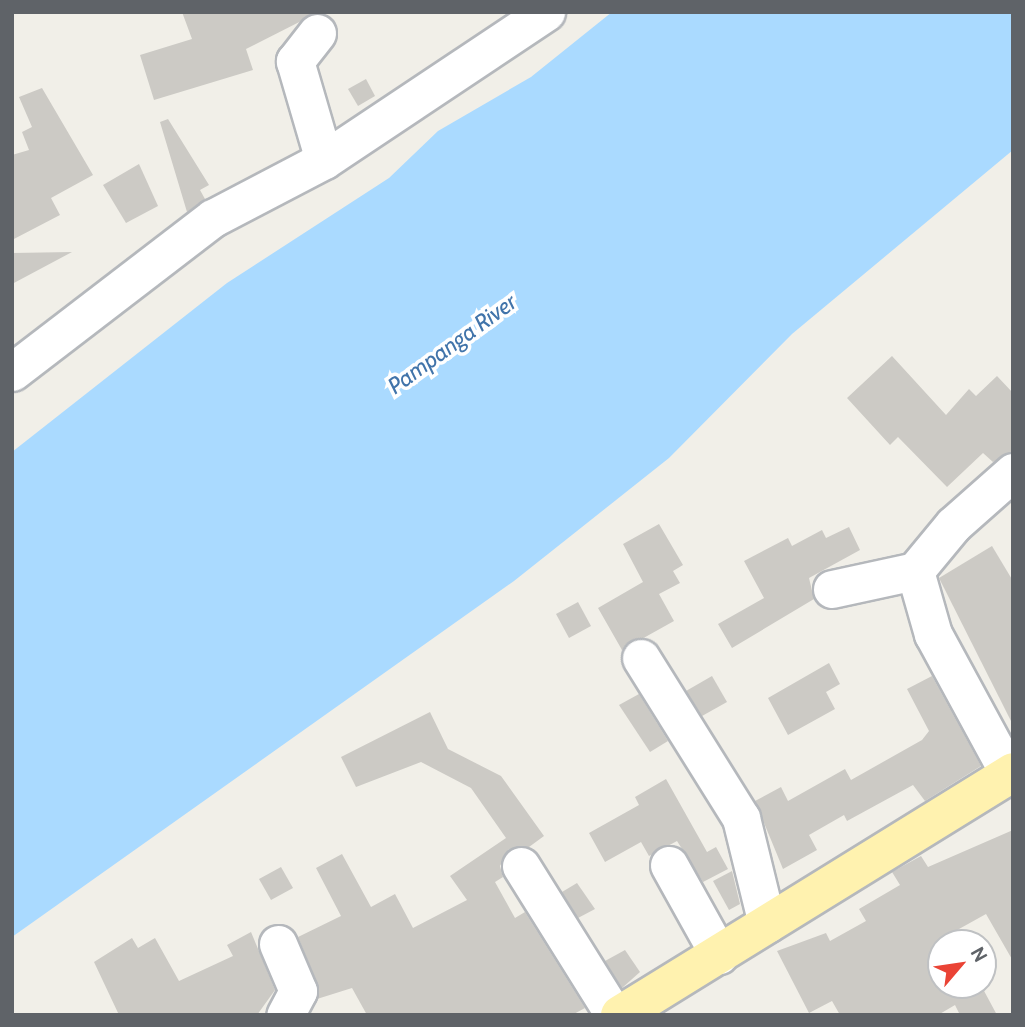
<!DOCTYPE html>
<html>
<head>
<meta charset="utf-8">
<style>
	body { margin:0 }
	#map { position:relative; width:1025px; height:1027px; overflow:hidden; background:#f1efe8; font-family:Cabin,sans-serif }
	div>[style] { position:absolute }
	.water>* { inset:0; background:#aadaff }
	.building>* { inset:0; background:#cccac5 }
	.roads { filter:drop-shadow(2px 0 #b5b8bc) drop-shadow(-2px 0 #b5b8bc) drop-shadow(0 2px #b5b8bc) drop-shadow(0 -2px #b5b8bc) }
	.minor>* { height:37px; margin:-18.5px; padding:0 18.5px; transform-origin:18.5px; border-radius:18.5px; background:#fff }
	.major>* { height:38px; margin:-19px; padding:0 19px; transform-origin:19px; border-radius:19px; background:#fff2af }
	span { translate:-50% -50%; white-space:nowrap; text-align:center; line-height:1.15; -webkit-text-stroke:7px #fff; paint-order:stroke }
	.water-label { font-size:23px; color:#4174aa; font-style:italic }
	.frame { position:absolute; inset:0; border:14px solid #5f6368; pointer-events:none }
	.north { position:absolute; left:927px; top:929px; width:70px; height:70px; box-sizing:border-box; background:#fff; border:2px solid #bfc1c3; border-radius:50%; rotate:61deg; font-size:19px; font-weight:700; line-height:28px; text-align:center; color:#5f6368 }
	.north::after { content:''; display:block; margin:auto; width:24px; height:32px; background:#ea4335; clip-path:polygon(50% 0,100% 100%,50% 72%,0 100%) }
</style>
</head>
<body>
<div id="map">
	<div class="water">
		<i style="clip-path:polygon(612px 12px,1013px 12px,1013px 150px,792px 334px,669px 458px,514px 581px,12px 937px,12px 452px,227px 283px,389px 178px,438px 131px,531px 77px)"></i>
	</div>
	<div class="building">
		<i style="clip-path:polygon(182px 12px,319px 12px,246px 49px,253px 70px,154px 100px,140px 55px,192px 39px)"></i>
		<i style="clip-path:polygon(366px 79px,375px 96px,358px 106px,348px 89px)"></i>
		<i style="clip-path:polygon(42px 88px,93px 175px,51px 198px,60px 215px,12px 240px,12px 155px,29px 150px,22px 132px,32px 127px,19px 97px)"></i>
		<i style="clip-path:polygon(168px 119px,209px 185px,200px 190px,205px 199px,187px 212px,160px 122px)"></i>
		<i style="clip-path:polygon(139px 164px,158px 206px,126px 223px,103px 185px)"></i>
		<i style="clip-path:polygon(72px 252px,12px 284px,12px 253px)"></i>
		<i style="clip-path:polygon(892px 356px,946px 415px,969px 389px,976px 396px,997px 376px,1013px 393px,1013px 452px,993px 462px,983px 453px,947px 487px,898px 437px,890px 445px,847px 398px)"></i>
		<i style="clip-path:polygon(659px 524px,683px 565px,673px 571px,680px 583px,659px 594px,674px 621px,622px 650px,598px 608px,643px 582px,623px 544px)"></i>
		<i style="clip-path:polygon(849px 527px,860px 550px,809px 578px,814px 599px,732px 648px,718px 624px,764px 598px,744px 561px,788px 538px,792px 546px,822px 530px,826px 538px)"></i>
		<i style="clip-path:polygon(992px 546px,1013px 581px,1013px 725px,939px 578px)"></i>
		<i style="clip-path:polygon(578px 602px,591px 626px,569px 638px,556px 614px)"></i>
		<i style="clip-path:polygon(829px 663px,840px 684px,826px 692px,835px 709px,788px 735px,768px 698px)"></i>
		<i style="clip-path:polygon(712px 676px,727px 702px,702px 716px,686px 691px)"></i>
		<i style="clip-path:polygon(932px 676px,981px 766px,925px 801px,913px 785px,847px 821px,844px 815px,809px 835px,817px 850px,783px 869px,755px 801px,781px 787px,788px 801px,845px 769px,851px 780px,922px 740px,929px 731px,907px 689px)"></i>
		<i style="clip-path:polygon(639px 694px,668px 741px,650px 752px,619px 705px)"></i>
		<i style="clip-path:polygon(430px 712px,448px 749px,501px 776px,544px 836px,529px 847px,509px 849px,500px 866px,503px 877px,495px 882px,515px 918px,525px 912px,585px 1008px,572px 1015px,367px 1015px,352px 988px,317px 999px,317px 983px,298px 937px,341px 916px,316px 868px,342px 854px,371px 907px,395px 894px,413px 928px,467px 900px,450px 876px,506px 838px,471px 788px,421px 762px,356px 787px,341px 757px)"></i>
		<i style="clip-path:polygon(666px 779px,707px 852px,716px 847px,728px 869px,703px 882px,677px 841px,649px 856px,641px 842px,605px 862px,589px 833px,639px 805px,635px 797px)"></i>
		<i style="clip-path:polygon(1013px 830px,1013px 961px,986px 914px,941px 939px,941px 985px,989px 985px,983px 989px,997px 1015px,960px 1015px,955px 1005px,938px 1015px,840px 1015px,832px 1001px,809px 1013px,777px 951px,826px 933px,830px 941px,866px 921px,859px 909px,900px 885px,892px 872px,921px 856px,928px 867px)"></i>
		<i style="clip-path:polygon(281px 867px,293px 888px,271px 900px,259px 879px)"></i>
		<i style="clip-path:polygon(732px 871px,740px 904px,729px 910px,713px 881px)"></i>
		<i style="clip-path:polygon(577px 883px,595px 909px,578px 918px,562px 892px)"></i>
		<i style="clip-path:polygon(251px 932px,275px 990px,257px 1015px,119px 1015px,94px 962px,132px 938px,138px 948px,155px 938px,179px 981px,233px 956px,227px 945px)"></i>
		<i style="clip-path:polygon(625px 950px,640px 972px,622px 988px,605px 961px)"></i>
	</div>
	<div class="roads">
		<div class="minor">
			<i style="left:317px;top:33px;width:36px;rotate:128deg"></i>
			<i style="left:295px;top:61px;width:103px;rotate:73.7deg"></i>
			<i style="left:12px;top:372px;width:253px;rotate:-37.5deg"></i>
			<i style="left:213px;top:218px;width:125px;rotate:-27.6deg"></i>
			<i style="left:324px;top:160px;width:267px;rotate:-33.7deg"></i>
			<i style="left:915px;top:571px;width:66px;rotate:74.1deg"></i>
			<i style="left:933px;top:634px;width:159px;rotate:61.5deg"></i>
			<i style="left:832px;top:589px;width:85px;rotate:-12.2deg"></i>
			<i style="left:915px;top:571px;width:60px;rotate:-50.4deg"></i>
			<i style="left:953px;top:525px;width:80px;rotate:-41.5deg"></i>
			<i style="left:641px;top:658px;width:189px;rotate:58deg"></i>
			<i style="left:741px;top:818px;width:109px;rotate:76.2deg"></i>
			<i style="left:669px;top:865px;width:103px;rotate:60.9deg"></i>
			<i style="left:521px;top:866px;width:176px;rotate:58deg"></i>
			<i style="left:278px;top:944px;width:51px;rotate:66.9deg"></i>
			<i style="left:298px;top:991px;width:27px;rotate:118deg"></i>
		</div>
		<div class="major">
			<i style="left:620px;top:1015px;width:462px;rotate:-31.7deg"></i>
		</div>
	</div>
	<div class="water-label">
		<span style="left:452px;top:344px;rotate:-36deg">Pampanga River</span>
	</div>
	<div class="frame"></div>
	<div class="north">N</div>
</div>
</body>
</html>
